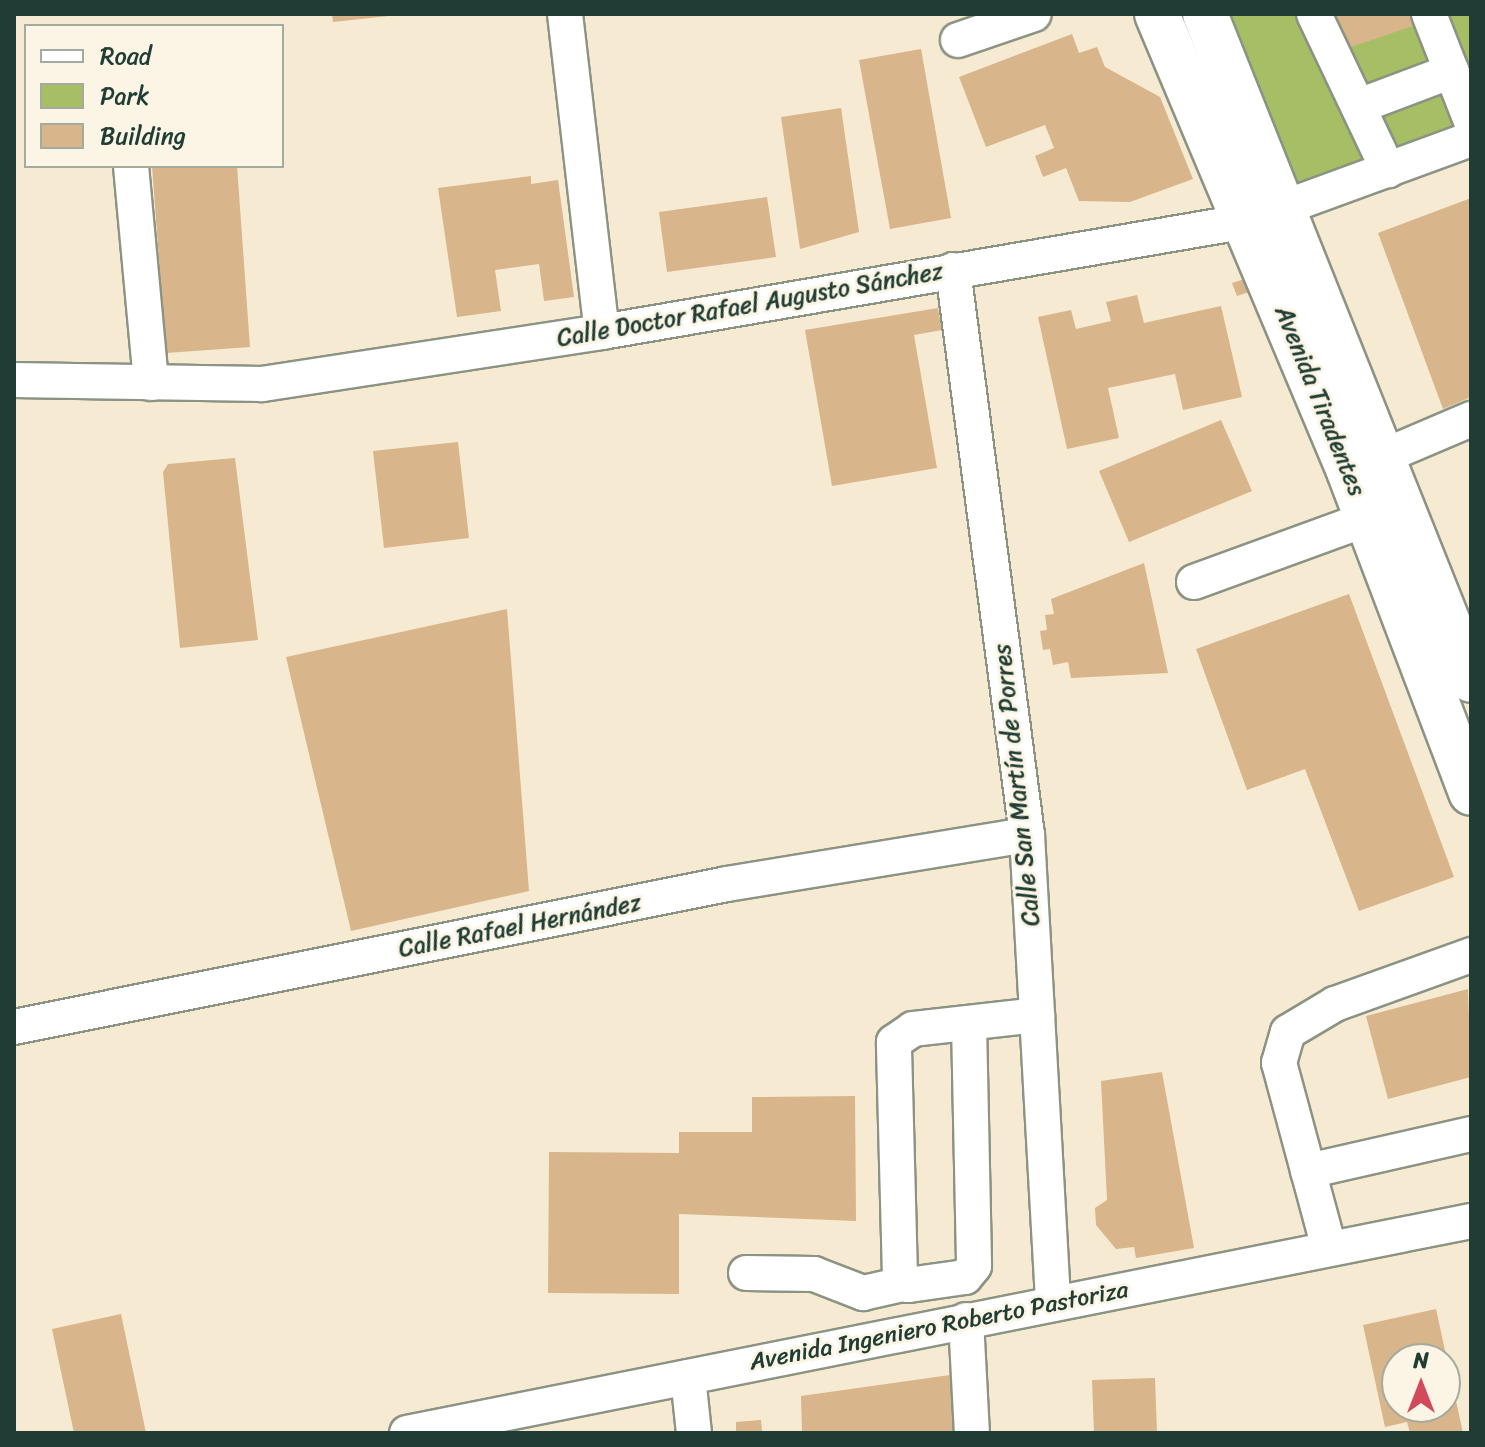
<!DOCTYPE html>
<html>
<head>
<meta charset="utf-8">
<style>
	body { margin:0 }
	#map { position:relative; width:1485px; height:1447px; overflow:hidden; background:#f7ead2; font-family:Sriracha,sans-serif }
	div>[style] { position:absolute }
	.green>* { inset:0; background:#a6be64 }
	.building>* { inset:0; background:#d8b58a }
	.roads { filter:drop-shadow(2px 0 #8b9483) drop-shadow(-2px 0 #8b9483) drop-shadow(0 2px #8b9483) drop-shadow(0 -2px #8b9483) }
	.minor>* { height:34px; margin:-17px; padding:0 17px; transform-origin:17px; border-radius:17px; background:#fff }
	.major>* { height:44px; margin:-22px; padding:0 22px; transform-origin:22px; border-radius:22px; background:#fff }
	span { translate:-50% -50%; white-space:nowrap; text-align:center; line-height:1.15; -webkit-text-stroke:6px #fcf5e5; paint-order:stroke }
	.street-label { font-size:24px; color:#1f3d34 }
	.frame { position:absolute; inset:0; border:16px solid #1f3d34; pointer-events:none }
	.legend { position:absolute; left:24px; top:24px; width:260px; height:144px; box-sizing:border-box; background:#fcf5e5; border:2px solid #a4ab9e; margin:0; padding:10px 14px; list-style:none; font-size:24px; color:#1f3d34 }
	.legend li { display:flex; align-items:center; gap:16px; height:40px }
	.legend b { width:40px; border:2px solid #a4ab9e }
	.north { position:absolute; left:1381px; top:1343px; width:80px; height:80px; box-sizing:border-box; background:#fcf5e5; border:2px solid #a4ab9e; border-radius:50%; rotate:0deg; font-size:22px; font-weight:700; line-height:32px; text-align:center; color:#1f3d34 }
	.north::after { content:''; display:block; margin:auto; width:28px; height:36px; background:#d1495b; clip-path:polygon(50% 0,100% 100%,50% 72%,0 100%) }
</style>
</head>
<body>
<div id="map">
	<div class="green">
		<i style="clip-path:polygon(1225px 14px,1471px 14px,1471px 124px,1288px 194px)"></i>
	</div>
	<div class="building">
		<i style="clip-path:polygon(332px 14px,389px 14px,389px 16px,333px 22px)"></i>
		<i style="clip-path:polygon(1328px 14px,1418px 14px,1422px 23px,1348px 48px)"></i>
		<i style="clip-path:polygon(1072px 34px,1079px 53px,1097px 47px,1105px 67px,1160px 97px,1193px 179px,1130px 202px,1079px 201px,1066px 168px,1043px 177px,1035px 156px,1054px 148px,1045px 125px,986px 147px,959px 77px)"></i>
		<i style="clip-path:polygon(921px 49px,951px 218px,890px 229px,859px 60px)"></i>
		<i style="clip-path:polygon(841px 108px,859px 232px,800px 249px,781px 117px)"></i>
		<i style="clip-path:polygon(152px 166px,237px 166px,250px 347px,166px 353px)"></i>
		<i style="clip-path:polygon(531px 176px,531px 184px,558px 180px,574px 297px,544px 301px,539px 264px,495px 270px,501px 311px,457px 317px,438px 188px)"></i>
		<i style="clip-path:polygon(767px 197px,776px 257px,667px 272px,659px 212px)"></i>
		<i style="clip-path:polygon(1471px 198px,1471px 397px,1443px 409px,1378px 233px)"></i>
		<i style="clip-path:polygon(1251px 277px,1255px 290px,1237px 296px,1232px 283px)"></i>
		<i style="clip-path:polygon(1137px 295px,1144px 323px,1221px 306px,1242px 397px,1183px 410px,1175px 374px,1108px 388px,1119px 438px,1067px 449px,1038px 317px,1071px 310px,1076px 329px,1111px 321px,1106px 302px)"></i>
		<i style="clip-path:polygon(938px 308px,942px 330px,914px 335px,937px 468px,832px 486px,805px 330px)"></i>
		<i style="clip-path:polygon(1221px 420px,1252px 491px,1129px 542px,1099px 471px)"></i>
		<i style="clip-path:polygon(458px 442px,469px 538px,384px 548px,373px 451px)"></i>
		<i style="clip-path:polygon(235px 458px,258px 640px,180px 648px,163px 472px,168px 464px)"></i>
		<i style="clip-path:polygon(1144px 563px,1168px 673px,1071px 678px,1068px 662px,1053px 665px,1050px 649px,1043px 650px,1040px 631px,1047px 630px,1045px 615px,1054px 614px,1051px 599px)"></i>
		<i style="clip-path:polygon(1349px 594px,1454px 877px,1359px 911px,1305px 769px,1247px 790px,1196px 649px)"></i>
		<i style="clip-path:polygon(507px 609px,529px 891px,351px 931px,286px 657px)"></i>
		<i style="clip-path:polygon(1468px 989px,1471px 1077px,1388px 1099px,1366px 1016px)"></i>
		<i style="clip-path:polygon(1162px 1072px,1194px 1248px,1136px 1258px,1134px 1247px,1116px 1249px,1096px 1225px,1095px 1208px,1107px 1200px,1101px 1081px)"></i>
		<i style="clip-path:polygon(855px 1096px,856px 1221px,679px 1214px,679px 1294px,548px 1293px,549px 1152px,679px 1153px,679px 1132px,752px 1132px,752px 1097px)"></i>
		<i style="clip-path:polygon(evenodd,1436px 1309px,1463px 1433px,1410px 1433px,1407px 1422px,1385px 1427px,1363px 1325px,1436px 1309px,1397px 1359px,1445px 1359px,1445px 1407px,1397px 1407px,1397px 1359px)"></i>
		<i style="clip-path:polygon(121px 1314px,146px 1433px,74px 1433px,52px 1329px)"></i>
		<i style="clip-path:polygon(950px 1375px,953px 1433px,802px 1433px,801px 1396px)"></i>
		<i style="clip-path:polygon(1155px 1378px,1157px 1433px,1094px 1433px,1092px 1380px)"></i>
		<i style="clip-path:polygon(761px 1420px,762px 1431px,789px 1433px,736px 1433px,736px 1422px)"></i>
	</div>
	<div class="roads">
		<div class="minor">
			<i style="left:565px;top:14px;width:320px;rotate:83.4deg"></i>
			<i style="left:1314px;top:14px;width:173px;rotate:64.6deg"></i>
			<i style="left:1429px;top:14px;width:115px;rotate:68.6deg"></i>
			<i style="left:958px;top:40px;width:80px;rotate:-18.9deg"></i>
			<i style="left:1359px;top:106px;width:99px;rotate:-20.6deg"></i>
			<i style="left:131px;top:166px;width:218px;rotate:84.7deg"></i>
			<i style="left:953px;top:270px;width:570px;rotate:82.54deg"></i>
			<i style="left:1027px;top:835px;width:468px;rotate:86.8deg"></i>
			<i style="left:14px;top:380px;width:248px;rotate:0.9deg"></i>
			<i style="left:262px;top:384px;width:344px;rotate:-8.7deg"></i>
			<i style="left:602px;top:332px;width:654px;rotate:-9.76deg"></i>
			<i style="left:1247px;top:221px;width:239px;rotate:-20.1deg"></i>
			<i style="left:1361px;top:466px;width:120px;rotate:-23.1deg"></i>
			<i style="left:1194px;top:582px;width:184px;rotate:-20deg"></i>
			<i style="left:969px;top:1023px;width:243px;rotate:88.8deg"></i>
			<i style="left:974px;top:1266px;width:14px;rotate:129deg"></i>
			<i style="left:965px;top:1277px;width:58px;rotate:172deg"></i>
			<i style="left:908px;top:1285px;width:11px;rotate:-135deg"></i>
			<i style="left:900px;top:1277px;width:235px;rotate:-91.5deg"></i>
			<i style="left:894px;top:1042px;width:23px;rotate:-34deg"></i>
			<i style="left:913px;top:1029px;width:125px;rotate:-6.4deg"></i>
			<i style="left:14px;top:1027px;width:727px;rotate:-11.34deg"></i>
			<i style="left:727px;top:884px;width:304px;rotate:-9.3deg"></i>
			<i style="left:1308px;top:1171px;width:167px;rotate:-12.8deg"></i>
			<i style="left:1329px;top:1248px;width:192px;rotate:-105.1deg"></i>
			<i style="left:1279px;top:1063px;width:32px;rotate:-74deg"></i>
			<i style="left:1288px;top:1032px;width:55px;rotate:-30.8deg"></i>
			<i style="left:1335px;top:1004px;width:145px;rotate:-19.8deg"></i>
			<i style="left:746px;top:1273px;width:68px;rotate:0.8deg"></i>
			<i style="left:814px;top:1274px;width:53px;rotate:21.2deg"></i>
			<i style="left:863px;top:1293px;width:41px;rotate:-12.7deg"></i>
			<i style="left:966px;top:1320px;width:113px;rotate:87deg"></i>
			<i style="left:688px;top:1377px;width:56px;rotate:83.9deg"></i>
			<i style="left:407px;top:1433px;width:1085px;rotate:-11.27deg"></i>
		</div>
		<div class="major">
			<i style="left:1157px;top:14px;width:496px;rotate:67.2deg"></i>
			<i style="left:1349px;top:471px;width:344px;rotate:69.2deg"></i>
			<i style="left:1205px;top:14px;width:717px;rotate:68.23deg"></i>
		</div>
	</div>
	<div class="street-label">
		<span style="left:750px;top:305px;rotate:-10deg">Calle Doctor Rafael Augusto Sánchez</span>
		<span style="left:1320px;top:401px;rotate:68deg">Avenida Tiradentes</span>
		<span style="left:1017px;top:785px;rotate:-96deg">Calle San Martín de Porres</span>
		<span style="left:520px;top:926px;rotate:-11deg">Calle Rafael Hernández</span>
		<span style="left:939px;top:1326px;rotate:-11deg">Avenida Ingeniero Roberto Pastoriza</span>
	</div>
	<div class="frame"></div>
	<ul class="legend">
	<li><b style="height:10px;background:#fff"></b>Road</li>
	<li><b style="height:22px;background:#a6be64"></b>Park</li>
	<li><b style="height:22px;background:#d8b58a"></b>Building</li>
	</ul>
	<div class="north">N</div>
</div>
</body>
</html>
